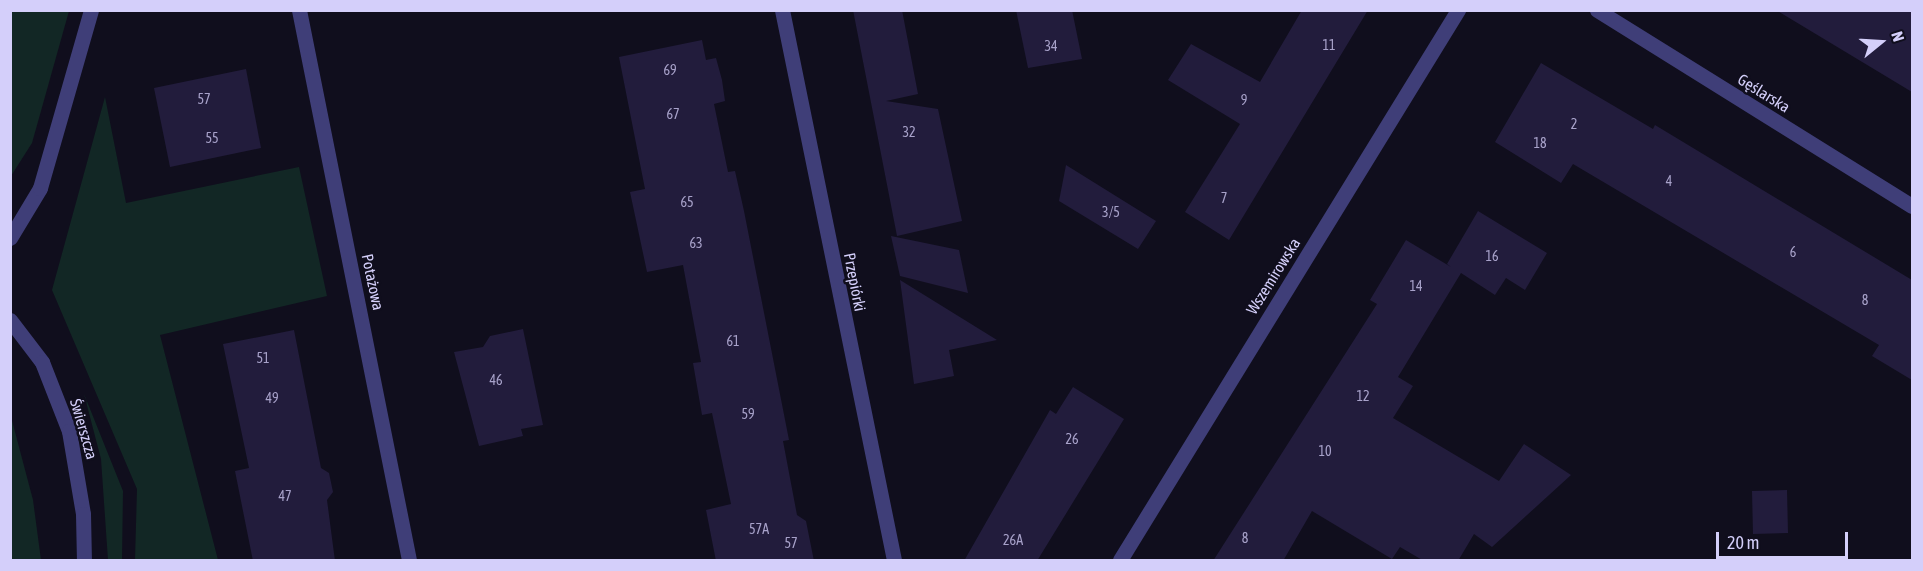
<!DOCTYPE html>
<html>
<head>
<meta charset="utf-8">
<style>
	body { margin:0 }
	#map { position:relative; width:1923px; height:571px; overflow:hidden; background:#100e1d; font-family:"Asap Condensed",sans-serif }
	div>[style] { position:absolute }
	.green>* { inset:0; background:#122725 }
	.building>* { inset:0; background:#221c3c }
	.minor>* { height:15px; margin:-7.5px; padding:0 7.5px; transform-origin:7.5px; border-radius:7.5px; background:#3f3e78 }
	.tertiary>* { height:15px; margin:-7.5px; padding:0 7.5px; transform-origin:7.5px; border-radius:7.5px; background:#3f3e78 }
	span { translate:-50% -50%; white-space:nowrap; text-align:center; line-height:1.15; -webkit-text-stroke:5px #100e1d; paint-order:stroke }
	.number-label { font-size:14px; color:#a8a2ca }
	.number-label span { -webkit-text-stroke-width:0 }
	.street-label { font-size:16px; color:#d4cffa }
	.frame { position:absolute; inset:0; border:12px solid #d4cffa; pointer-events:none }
	.north { position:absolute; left:1851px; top:12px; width:60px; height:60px; -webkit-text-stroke:4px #100e1d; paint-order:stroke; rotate:72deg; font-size:16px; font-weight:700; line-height:24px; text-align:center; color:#d4cffa }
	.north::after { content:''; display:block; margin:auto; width:21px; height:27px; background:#d4cffa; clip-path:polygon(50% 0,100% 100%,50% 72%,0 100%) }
	.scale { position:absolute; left:1716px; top:532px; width:132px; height:27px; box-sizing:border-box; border:3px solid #d4cffa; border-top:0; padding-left:8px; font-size:18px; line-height:21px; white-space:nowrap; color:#d4cffa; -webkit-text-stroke:4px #100e1d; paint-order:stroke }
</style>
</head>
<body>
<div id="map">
	<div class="green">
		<i style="clip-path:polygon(11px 10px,69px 11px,32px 143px,11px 176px)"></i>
		<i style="clip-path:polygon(105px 97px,126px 203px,299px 167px,327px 296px,160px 335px,218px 560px,135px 560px,137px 489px,52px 290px)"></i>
		<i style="clip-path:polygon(84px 394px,123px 491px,122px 560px,108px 560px,101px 459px)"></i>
		<i style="clip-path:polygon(10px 413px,33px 500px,41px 560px,11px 560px)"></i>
	</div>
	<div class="building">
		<i style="clip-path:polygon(853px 10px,902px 10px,918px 94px,886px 101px,938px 109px,962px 221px,897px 236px)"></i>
		<i style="clip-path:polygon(1016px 10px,1072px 10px,1082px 59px,1028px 68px)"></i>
		<i style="clip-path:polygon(1302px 10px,1368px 10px,1229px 240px,1185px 212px,1240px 124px,1168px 80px,1191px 44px,1260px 82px)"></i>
		<i style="clip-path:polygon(1776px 10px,1912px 10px,1912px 92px)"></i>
		<i style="clip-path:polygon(702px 40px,706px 60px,716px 58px,722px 80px,725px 101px,714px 104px,728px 172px,735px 171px,744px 211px,789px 440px,783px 441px,797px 515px,806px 521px,814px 561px,716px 561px,706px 510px,731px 504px,712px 413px,702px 415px,693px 363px,701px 362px,683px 265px,647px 272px,630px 192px,645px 189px,619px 57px)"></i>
		<i style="clip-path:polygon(1541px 63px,1653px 129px,1655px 125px,1912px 280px,1912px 380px,1872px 356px,1879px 345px,1573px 164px,1561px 183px,1495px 142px)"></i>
		<i style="clip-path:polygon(246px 69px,261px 148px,170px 167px,154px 88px)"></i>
		<i style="clip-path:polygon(1066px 165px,1156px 221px,1138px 249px,1059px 201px)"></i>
		<i style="clip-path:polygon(1478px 211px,1547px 253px,1525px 290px,1506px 278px,1495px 295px,1461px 273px,1398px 377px,1413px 386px,1393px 418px,1499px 481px,1524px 444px,1571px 475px,1492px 547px,1474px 534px,1458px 561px,1424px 561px,1400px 547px,1392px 559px,1312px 511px,1283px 561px,1213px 561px,1377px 304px,1370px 300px,1406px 240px,1451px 267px,1447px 264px)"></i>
		<i style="clip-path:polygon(891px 236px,959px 250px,968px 293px,900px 276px)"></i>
		<i style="clip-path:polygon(900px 280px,997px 340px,949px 350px,954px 376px,914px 384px)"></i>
		<i style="clip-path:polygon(523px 329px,543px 425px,521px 429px,523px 436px,479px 446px,454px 352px,483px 347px,490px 336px)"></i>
		<i style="clip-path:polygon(294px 330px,321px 468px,329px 473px,333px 492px,327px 500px,335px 561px,253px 561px,235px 471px,249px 468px,223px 344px)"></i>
		<i style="clip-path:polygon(1073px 387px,1124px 419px,1037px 561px,964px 561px,1050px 410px,1056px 414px)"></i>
		<i style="clip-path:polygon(1787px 490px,1788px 533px,1753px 534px,1752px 491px)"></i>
	</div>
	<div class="minor">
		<i style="left:299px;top:10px;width:561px;rotate:78.69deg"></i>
		<i style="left:782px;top:10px;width:561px;rotate:78.49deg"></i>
		<i style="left:1597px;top:10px;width:371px;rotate:31.9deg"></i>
		<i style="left:10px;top:238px;width:58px;rotate:-59deg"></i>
		<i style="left:40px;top:188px;width:185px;rotate:-74deg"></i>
		<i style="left:1120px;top:560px;width:646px;rotate:-58.43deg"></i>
	</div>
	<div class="tertiary">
		<i style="left:10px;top:320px;width:53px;rotate:52.7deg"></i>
		<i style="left:42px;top:362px;width:74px;rotate:68.6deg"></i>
		<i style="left:69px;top:431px;width:84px;rotate:80.4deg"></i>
		<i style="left:83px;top:514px;width:46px;rotate:88.8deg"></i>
	</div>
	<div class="number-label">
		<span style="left:1329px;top:45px">11</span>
		<span style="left:1051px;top:46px">34</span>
		<span style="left:670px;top:70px">69</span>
		<span style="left:204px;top:99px">57</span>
		<span style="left:1244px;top:100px">9</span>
		<span style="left:673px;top:114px">67</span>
		<span style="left:1574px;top:124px">2</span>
		<span style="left:909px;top:132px">32</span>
		<span style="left:212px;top:138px">55</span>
		<span style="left:1540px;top:143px">18</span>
		<span style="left:1669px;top:181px">4</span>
		<span style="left:1224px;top:198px">7</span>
		<span style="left:687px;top:202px">65</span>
		<span style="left:1111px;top:212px">3/5</span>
		<span style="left:696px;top:243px">63</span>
		<span style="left:1793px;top:252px">6</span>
		<span style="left:1492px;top:256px">16</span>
		<span style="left:1416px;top:286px">14</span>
		<span style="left:1865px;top:300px">8</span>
		<span style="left:733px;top:341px">61</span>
		<span style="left:263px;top:358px">51</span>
		<span style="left:496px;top:380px">46</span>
		<span style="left:1363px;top:396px">12</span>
		<span style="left:272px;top:398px">49</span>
		<span style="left:748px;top:414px">59</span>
		<span style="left:1072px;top:439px">26</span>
		<span style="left:1325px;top:451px">10</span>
		<span style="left:285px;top:496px">47</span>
		<span style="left:759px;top:529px">57A</span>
		<span style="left:1245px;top:538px">8</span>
		<span style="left:1013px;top:540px">26A</span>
		<span style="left:791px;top:543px">57</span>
	</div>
	<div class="street-label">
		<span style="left:1764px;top:93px;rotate:32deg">Gęślarska</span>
		<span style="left:1273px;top:276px;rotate:-58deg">Wszemirowska</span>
		<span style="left:373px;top:282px;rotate:78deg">Potażowa</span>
		<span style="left:855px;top:282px;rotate:79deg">Przepiórki</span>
		<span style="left:84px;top:429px;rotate:74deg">Świerszcza</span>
	</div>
	<div class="frame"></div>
	<div class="north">N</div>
	<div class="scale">20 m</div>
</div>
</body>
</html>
